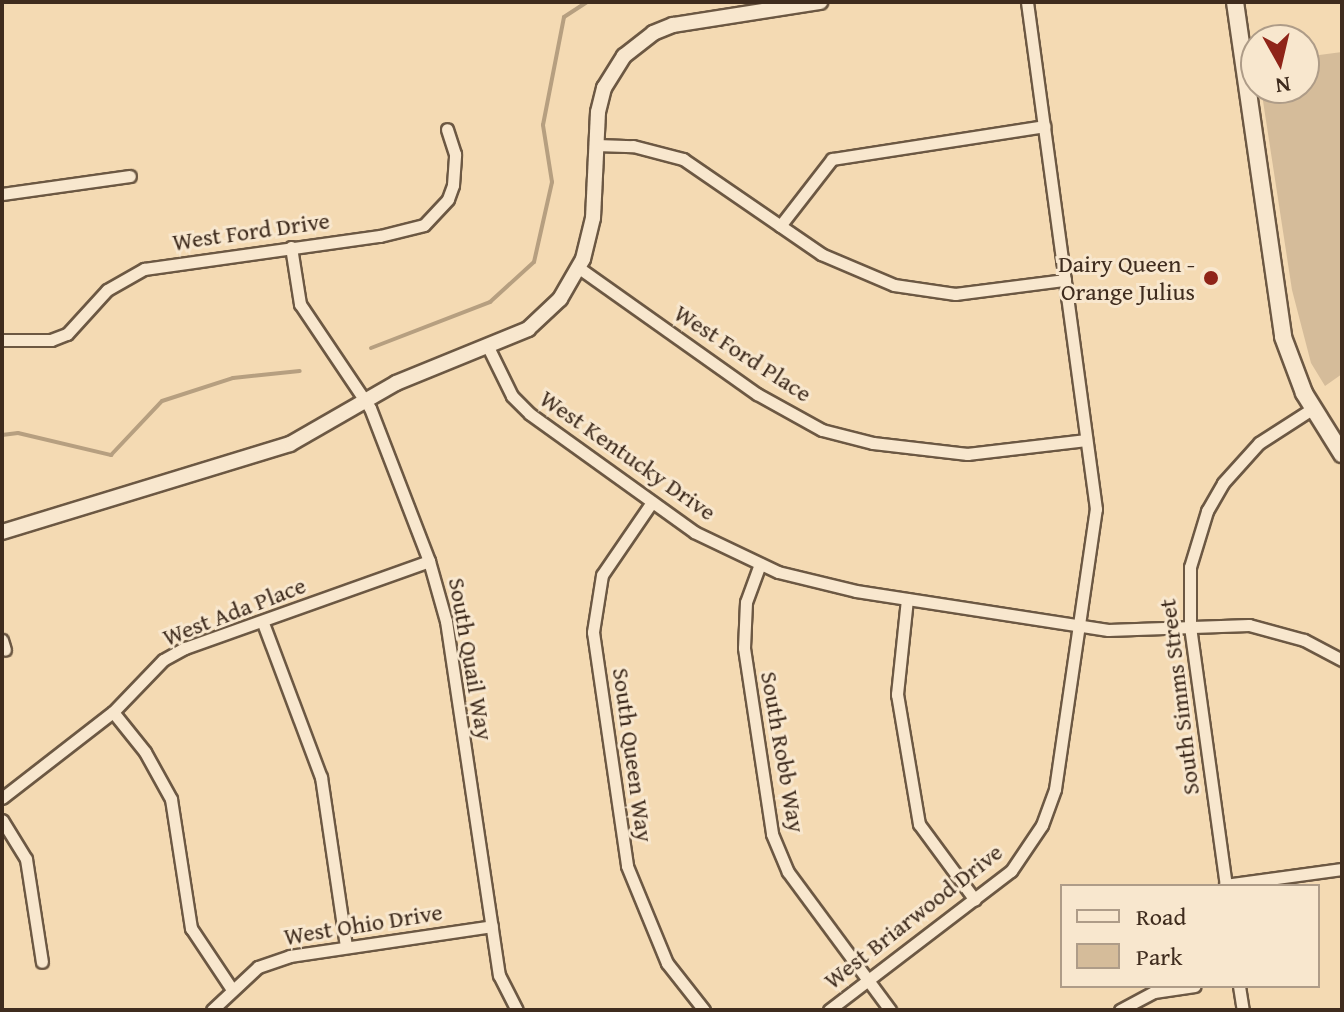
<!DOCTYPE html>
<html>
<head>
<meta charset="utf-8">
<style>
	body { margin:0 }
	#map { position:relative; width:1344px; height:1012px; overflow:hidden; background:#f4dab3; font-family:"Gentium Book Plus",serif }
	div>[style] { position:absolute }
	.green>* { inset:0; background:#d5bc9a }
	.stream>* { height:4px; margin:-2px; padding:0 2px; transform-origin:2px; border-radius:2px; background:#b69f80 }
	.roads { filter:drop-shadow(2px 0 #6c5843) drop-shadow(-2px 0 #6c5843) drop-shadow(0 2px #6c5843) drop-shadow(0 -2px #6c5843) }
	.minor>* { height:11px; margin:-5.5px; padding:0 5.5px; transform-origin:5.5px; border-radius:5.5px; background:#f8e7ce }
	.tertiary>* { height:14px; margin:-7px; padding:0 7px; transform-origin:7px; border-radius:7px; background:#f8e7ce }
	.secondary>* { height:16px; margin:-8px; padding:0 8px; transform-origin:8px; border-radius:8px; background:#f8e7ce }
	.dots>* { width:22px; height:22px; translate:-50% -50%; box-sizing:border-box; border:4px solid #f8e7ce; border-radius:50% }
	span { translate:-50% -50%; white-space:nowrap; text-align:center; line-height:1.15; -webkit-text-stroke:6px #f8e7ce; paint-order:stroke }
	.street-label { font-size:24px; color:#3f2c1e }
	.poi-label { font-size:24px; color:#3f2c1e }
	.right { translate:-100% -50%; text-align:right }
	.frame { position:absolute; inset:0; border:4px solid #3f2c1e; pointer-events:none }
	.legend { position:absolute; left:1060px; top:884px; width:260px; height:104px; box-sizing:border-box; background:#f8e7ce; border:2px solid #ae9c88; margin:0; padding:10px 14px; list-style:none; font-size:24px; color:#3f2c1e }
	.legend li { display:flex; align-items:center; gap:16px; height:40px }
	.legend b { width:40px; border:2px solid #ae9c88 }
	.north { position:absolute; left:1240px; top:24px; width:80px; height:80px; box-sizing:border-box; background:#f8e7ce; border:2px solid #ae9c88; border-radius:50%; rotate:172deg; font-size:22px; font-weight:700; line-height:32px; text-align:center; color:#3f2c1e }
	.north::after { content:''; display:block; margin:auto; width:28px; height:36px; background:#8f2418; clip-path:polygon(50% 0,100% 100%,50% 72%,0 100%) }
</style>
</head>
<body>
<div id="map">
	<div class="green">
		<i style="clip-path:polygon(1342px 52px,1342px 374px,1325px 386px,1311px 363px,1292px 290px,1261px 88px,1304px 88px,1304px 57px)"></i>
	</div>
	<div class="stream">
		<i style="left:371px;top:348px;width:128px;rotate:-21.1deg"></i>
		<i style="left:490px;top:302px;width:59px;rotate:-42.3deg"></i>
		<i style="left:534px;top:262px;width:82px;rotate:-77.3deg"></i>
		<i style="left:552px;top:182px;width:58px;rotate:-99deg"></i>
		<i style="left:543px;top:125px;width:110px;rotate:-79deg"></i>
		<i style="left:564px;top:17px;width:27px;rotate:-33deg"></i>
		<i style="left:2px;top:435px;width:16px;rotate:-7deg"></i>
		<i style="left:18px;top:433px;width:96px;rotate:13.3deg"></i>
		<i style="left:111px;top:455px;width:74px;rotate:-46.6deg"></i>
		<i style="left:162px;top:401px;width:75px;rotate:-17.9deg"></i>
		<i style="left:233px;top:378px;width:67px;rotate:-6deg"></i>
	</div>
	<div class="roads">
		<div class="minor">
			<i style="left:596px;top:145px;width:37px;rotate:2deg"></i>
			<i style="left:633px;top:146px;width:52px;rotate:14.6deg"></i>
			<i style="left:683px;top:159px;width:168px;rotate:34.5deg"></i>
			<i style="left:821px;top:254px;width:79px;rotate:23deg"></i>
			<i style="left:894px;top:285px;width:62px;rotate:8.4deg"></i>
			<i style="left:955px;top:294px;width:111px;rotate:-7.3deg"></i>
			<i style="left:2px;top:194px;width:129px;rotate:-8deg"></i>
			<i style="left:780px;top:226px;width:85px;rotate:-52.2deg"></i>
			<i style="left:832px;top:159px;width:215px;rotate:-8.8deg"></i>
			<i style="left:291px;top:247px;width:58px;rotate:81deg"></i>
			<i style="left:300px;top:304px;width:125px;rotate:56.1deg"></i>
			<i style="left:370px;top:408px;width:164px;rotate:68.9deg"></i>
			<i style="left:429px;top:561px;width:62px;rotate:74.2deg"></i>
			<i style="left:446px;top:621px;width:358px;rotate:81.5deg"></i>
			<i style="left:499px;top:975px;width:39px;rotate:63deg"></i>
			<i style="left:579px;top:268px;width:218px;rotate:35.3deg"></i>
			<i style="left:757px;top:394px;width:74px;rotate:29deg"></i>
			<i style="left:822px;top:430px;width:53px;rotate:14.3deg"></i>
			<i style="left:873px;top:443px;width:95px;rotate:6.7deg"></i>
			<i style="left:967px;top:454px;width:120px;rotate:-6.7deg"></i>
			<i style="left:2px;top:340px;width:49px"></i>
			<i style="left:51px;top:340px;width:17px;rotate:-21deg"></i>
			<i style="left:67px;top:334px;width:59px;rotate:-47.7deg"></i>
			<i style="left:107px;top:290px;width:43px;rotate:-29.6deg"></i>
			<i style="left:144px;top:269px;width:238px;rotate:-8deg"></i>
			<i style="left:380px;top:236px;width:45px;rotate:-14deg"></i>
			<i style="left:424px;top:225px;width:35px;rotate:-47deg"></i>
			<i style="left:448px;top:199px;width:15px;rotate:-70deg"></i>
			<i style="left:453px;top:185px;width:31px;rotate:-86deg"></i>
			<i style="left:455px;top:154px;width:26px;rotate:-108deg"></i>
			<i style="left:489px;top:349px;width:52px;rotate:63.9deg"></i>
			<i style="left:512px;top:396px;width:25px;rotate:45deg"></i>
			<i style="left:530px;top:414px;width:202px;rotate:35.7deg"></i>
			<i style="left:694px;top:532px;width:93px;rotate:25.5deg"></i>
			<i style="left:778px;top:572px;width:80px;rotate:13.7deg"></i>
			<i style="left:856px;top:591px;width:255px;rotate:8.8deg"></i>
			<i style="left:1108px;top:630px;width:141px;rotate:-2deg"></i>
			<i style="left:1249px;top:625px;width:57px;rotate:15.3deg"></i>
			<i style="left:1304px;top:640px;width:43px;rotate:27.8deg"></i>
			<i style="left:652px;top:502px;width:88px;rotate:124.4deg"></i>
			<i style="left:602px;top:575px;width:58px;rotate:99deg"></i>
			<i style="left:593px;top:632px;width:236px;rotate:81.7deg"></i>
			<i style="left:627px;top:866px;width:105px;rotate:67.6deg"></i>
			<i style="left:667px;top:963px;width:60px;rotate:51.8deg"></i>
			<i style="left:760px;top:564px;width:40px;rotate:110.2deg"></i>
			<i style="left:746px;top:602px;width:46px;rotate:92.5deg"></i>
			<i style="left:744px;top:648px;width:188px;rotate:81.4deg"></i>
			<i style="left:772px;top:834px;width:41px;rotate:67.2deg"></i>
			<i style="left:788px;top:872px;width:172px;rotate:53.5deg"></i>
			<i style="left:907px;top:599px;width:96px;rotate:96deg"></i>
			<i style="left:897px;top:694px;width:132px;rotate:80.4deg"></i>
			<i style="left:919px;top:824px;width:94px;rotate:53.6deg"></i>
			<i style="left:263px;top:623px;width:165px;rotate:69.4deg"></i>
			<i style="left:321px;top:777px;width:171px;rotate:81.6deg"></i>
			<i style="left:2px;top:640px;width:10px;rotate:73deg"></i>
			<i style="left:113px;top:712px;width:51px;rotate:51.3deg"></i>
			<i style="left:145px;top:752px;width:54px;rotate:61deg"></i>
			<i style="left:171px;top:799px;width:131px;rotate:81.2deg"></i>
			<i style="left:191px;top:928px;width:72px;rotate:56.3deg"></i>
			<i style="left:2px;top:798px;width:140px;rotate:-37.8deg"></i>
			<i style="left:113px;top:712px;width:72px;rotate:-46.1deg"></i>
			<i style="left:163px;top:660px;width:25px;rotate:-29deg"></i>
			<i style="left:185px;top:648px;width:259px;rotate:-19.6deg"></i>
			<i style="left:2px;top:820px;width:46px;rotate:58.4deg"></i>
			<i style="left:26px;top:859px;width:104px;rotate:81.2deg"></i>
			<i style="left:1225px;top:885px;width:118px;rotate:-7.8deg"></i>
			<i style="left:1226px;top:886px;width:263px;rotate:-97.9deg"></i>
			<i style="left:1190px;top:625px;width:58px;rotate:-90deg"></i>
			<i style="left:1190px;top:567px;width:59px;rotate:-73.1deg"></i>
			<i style="left:1207px;top:511px;width:32px;rotate:-60deg"></i>
			<i style="left:1223px;top:483px;width:54px;rotate:-48deg"></i>
			<i style="left:1259px;top:443px;width:63px;rotate:-32.7deg"></i>
			<i style="left:1239px;top:986px;width:24px;rotate:81deg"></i>
			<i style="left:212px;top:1010px;width:63px;rotate:-43.1deg"></i>
			<i style="left:258px;top:967px;width:34px;rotate:-19deg"></i>
			<i style="left:290px;top:956px;width:204px;rotate:-8.4deg"></i>
			<i style="left:829px;top:1010px;width:229px;rotate:-37.4deg"></i>
			<i style="left:1011px;top:871px;width:55px;rotate:-56deg"></i>
			<i style="left:1042px;top:825px;width:38px;rotate:-70deg"></i>
			<i style="left:1055px;top:789px;width:283px;rotate:-81.7deg"></i>
			<i style="left:1096px;top:509px;width:512px;rotate:-97.75deg"></i>
			<i style="left:1120px;top:1010px;width:38px;rotate:-28deg"></i>
			<i style="left:1154px;top:992px;width:41px;rotate:-8.3deg"></i>
		</div>
		<div class="tertiary">
			<i style="left:2px;top:532px;width:301px;rotate:-17deg"></i>
			<i style="left:290px;top:444px;width:122px;rotate:-29.9deg"></i>
			<i style="left:396px;top:383px;width:143px;rotate:-22.2deg"></i>
			<i style="left:528px;top:329px;width:44px;rotate:-43.2deg"></i>
			<i style="left:560px;top:299px;width:46px;rotate:-60.1deg"></i>
			<i style="left:583px;top:259px;width:42px;rotate:-76.3deg"></i>
			<i style="left:593px;top:218px;width:106px;rotate:-87.3deg"></i>
			<i style="left:598px;top:112px;width:25px;rotate:-76deg"></i>
			<i style="left:604px;top:88px;width:38px;rotate:-58deg"></i>
			<i style="left:624px;top:56px;width:37px;rotate:-38deg"></i>
			<i style="left:653px;top:33px;width:22px;rotate:-22deg"></i>
			<i style="left:673px;top:25px;width:149px;rotate:-8.9deg"></i>
		</div>
		<div class="secondary">
			<i style="left:1235px;top:2px;width:338px;rotate:81.8deg"></i>
			<i style="left:1283px;top:337px;width:60px;rotate:69.4deg"></i>
			<i style="left:1304px;top:393px;width:72px;rotate:58.1deg"></i>
		</div>
	</div>
	<div class="dots">
		<i style="left:1211px;top:278px;background:#8f2418"></i>
	</div>
	<div class="street-label">
		<span style="left:251px;top:231px;rotate:-8deg">West Ford Drive</span>
		<span style="left:743px;top:353px;rotate:33deg">West Ford Place</span>
		<span style="left:628px;top:455px;rotate:35deg">West Kentucky Drive</span>
		<span style="left:234px;top:611px;rotate:-21deg">West Ada Place</span>
		<span style="left:471px;top:659px;rotate:80deg">South Quail Way</span>
		<span style="left:1179px;top:697px;rotate:-97deg">South Simms Street</span>
		<span style="left:783px;top:752px;rotate:80deg">South Robb Way</span>
		<span style="left:633px;top:755px;rotate:82deg">South Queen Way</span>
		<span style="left:913px;top:916px;rotate:-38deg">West Briarwood Drive</span>
		<span style="left:363px;top:924px;rotate:-9deg">West Ohio Drive</span>
	</div>
	<div class="poi-label">
		<span class="right" style="left:1195px;top:278px">Dairy Queen -<br>Orange Julius</span>
	</div>
	<div class="frame"></div>
	<ul class="legend">
	<li><b style="height:10px;background:#f8e7ce"></b>Road</li>
	<li><b style="height:22px;background:#d5bc9a"></b>Park</li>
	</ul>
	<div class="north">N</div>
</div>
</body>
</html>
